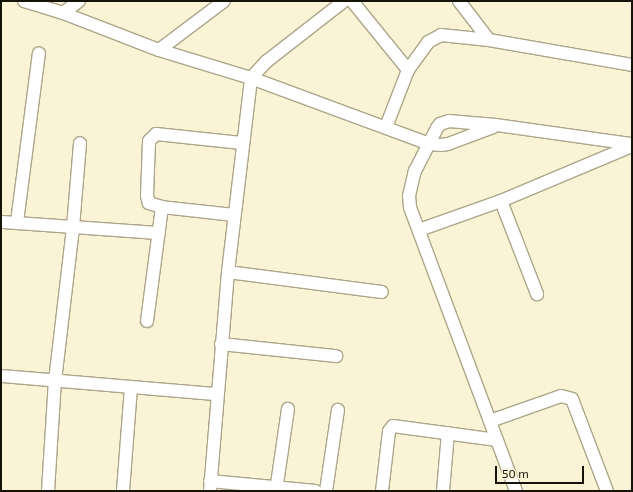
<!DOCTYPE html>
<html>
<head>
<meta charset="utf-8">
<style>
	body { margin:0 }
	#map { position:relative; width:633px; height:492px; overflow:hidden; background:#fbf3d5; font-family:"Exo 2",sans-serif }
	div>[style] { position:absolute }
	.roads { filter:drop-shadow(1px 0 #ada589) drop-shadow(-1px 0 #ada589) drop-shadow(0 1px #ada589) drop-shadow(0 -1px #ada589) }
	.minor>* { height:12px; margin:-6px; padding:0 6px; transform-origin:6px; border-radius:6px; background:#fff }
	span { translate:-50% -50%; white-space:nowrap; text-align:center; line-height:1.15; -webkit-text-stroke:3px #fbf3d5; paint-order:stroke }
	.frame { position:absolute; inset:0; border:2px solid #151208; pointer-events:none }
	.scale { position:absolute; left:495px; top:466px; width:89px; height:18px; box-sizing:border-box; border:2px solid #151208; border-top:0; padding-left:5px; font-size:12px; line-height:14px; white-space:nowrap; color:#151208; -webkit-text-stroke:3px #fbf3d5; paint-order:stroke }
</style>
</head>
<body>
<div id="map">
	<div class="roads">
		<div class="minor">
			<i style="left:24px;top:1px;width:41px;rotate:17.1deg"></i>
			<i style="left:63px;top:13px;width:103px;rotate:21.1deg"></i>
			<i style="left:159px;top:50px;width:96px;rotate:16.9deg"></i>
			<i style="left:251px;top:78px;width:190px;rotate:20.3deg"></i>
			<i style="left:429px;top:144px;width:12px;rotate:5deg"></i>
			<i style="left:441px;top:145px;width:7px;rotate:-8deg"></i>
			<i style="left:448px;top:144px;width:48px;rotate:-20.7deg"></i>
			<i style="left:352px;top:1px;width:89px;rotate:50.9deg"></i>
			<i style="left:459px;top:1px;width:49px;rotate:52.4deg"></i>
			<i style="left:63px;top:13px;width:20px;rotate:-37deg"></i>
			<i style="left:159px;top:50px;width:81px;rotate:-37deg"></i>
			<i style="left:386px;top:127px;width:61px;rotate:-68.9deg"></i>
			<i style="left:408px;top:70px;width:34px;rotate:-54deg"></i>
			<i style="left:428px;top:42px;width:15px;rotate:-28deg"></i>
			<i style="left:441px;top:35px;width:48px;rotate:5.9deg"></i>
			<i style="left:489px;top:40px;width:145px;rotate:9.9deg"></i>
			<i style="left:501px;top:201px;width:100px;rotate:68.8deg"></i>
			<i style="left:234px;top:215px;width:72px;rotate:-173.7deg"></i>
			<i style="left:162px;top:207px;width:14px;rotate:-163deg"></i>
			<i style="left:149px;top:203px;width:7px;rotate:-106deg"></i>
			<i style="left:147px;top:196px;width:55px;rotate:-87.9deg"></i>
			<i style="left:149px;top:141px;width:10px;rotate:-45deg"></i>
			<i style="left:156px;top:134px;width:86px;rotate:6deg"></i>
			<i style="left:1px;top:222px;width:158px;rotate:4deg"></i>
			<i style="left:17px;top:222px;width:170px;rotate:-82.6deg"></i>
			<i style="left:419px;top:230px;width:87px;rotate:-19.5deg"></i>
			<i style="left:501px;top:201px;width:142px;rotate:-22.8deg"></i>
			<i style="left:228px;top:272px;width:155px;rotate:7.4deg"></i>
			<i style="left:147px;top:321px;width:115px;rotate:-82.5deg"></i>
			<i style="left:221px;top:344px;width:116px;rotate:6deg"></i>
			<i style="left:1px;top:376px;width:217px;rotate:4.8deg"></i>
			<i style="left:490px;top:421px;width:75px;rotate:-19.4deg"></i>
			<i style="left:561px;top:396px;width:11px;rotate:15deg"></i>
			<i style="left:572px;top:399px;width:98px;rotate:69.2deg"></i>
			<i style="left:210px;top:481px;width:106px;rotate:5.4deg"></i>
			<i style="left:48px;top:491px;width:110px;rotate:-86.4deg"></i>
			<i style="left:55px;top:381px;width:155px;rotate:-83.3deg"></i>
			<i style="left:73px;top:227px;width:84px;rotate:-85.2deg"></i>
			<i style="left:123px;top:491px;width:103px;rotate:-85.6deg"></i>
			<i style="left:210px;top:491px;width:220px;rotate:-85.3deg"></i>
			<i style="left:228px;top:272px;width:195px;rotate:-83.2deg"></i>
			<i style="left:251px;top:78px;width:23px;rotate:-47deg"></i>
			<i style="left:267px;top:61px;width:98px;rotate:-37.9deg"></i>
			<i style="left:276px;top:491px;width:83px;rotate:-81.7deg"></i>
			<i style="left:326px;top:491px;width:82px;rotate:-81.6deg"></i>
			<i style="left:382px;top:491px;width:60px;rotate:-83.3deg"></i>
			<i style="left:389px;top:431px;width:6px;rotate:-51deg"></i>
			<i style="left:393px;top:426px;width:105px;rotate:7.7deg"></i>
			<i style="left:443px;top:491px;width:58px;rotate:-85.1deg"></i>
			<i style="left:516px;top:491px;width:303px;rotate:-110.5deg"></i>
			<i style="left:410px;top:207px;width:11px;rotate:-95deg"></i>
			<i style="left:409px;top:196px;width:26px;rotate:-77deg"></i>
			<i style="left:415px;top:171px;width:48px;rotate:-62.9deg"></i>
			<i style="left:437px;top:128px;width:5px;rotate:-53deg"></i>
			<i style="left:440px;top:124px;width:9px;rotate:-18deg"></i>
			<i style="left:449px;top:121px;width:47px;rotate:4.9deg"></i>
			<i style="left:496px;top:125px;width:137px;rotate:8deg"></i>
		</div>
	</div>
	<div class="frame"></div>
	<div class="scale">50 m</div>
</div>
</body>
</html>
